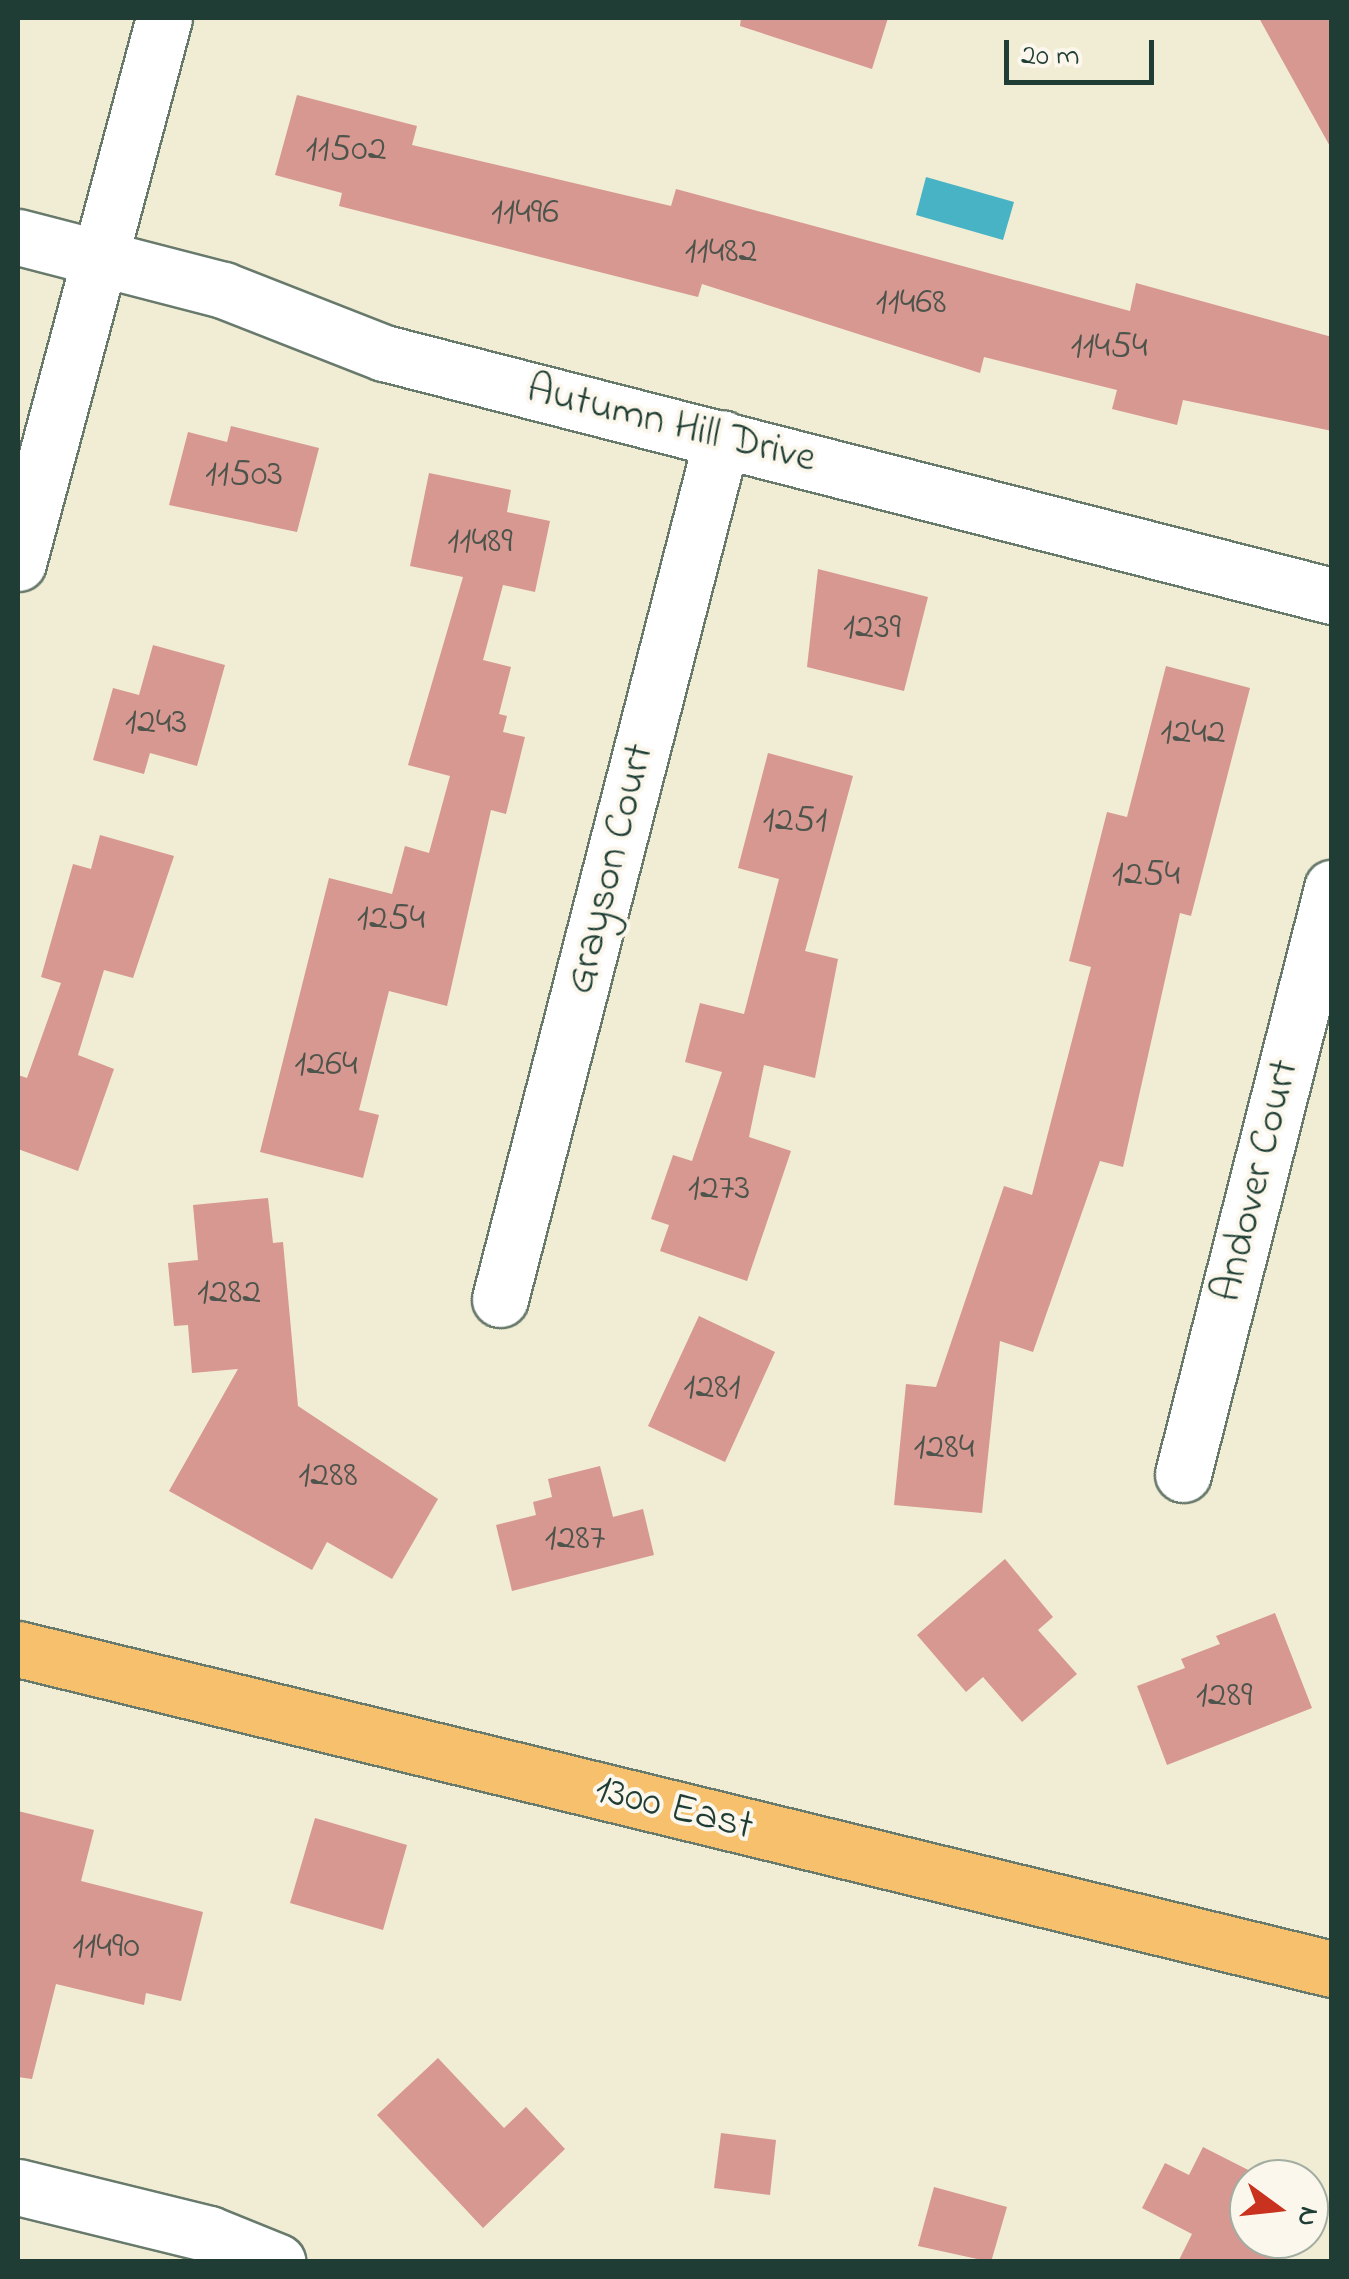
<!DOCTYPE html>
<html>
<head>
<meta charset="utf-8">
<style>
	body { margin:0 }
	#map { position:relative; width:1349px; height:2279px; overflow:hidden; background:#f1ecd4; font-family:"Indie Flower",sans-serif }
	div>[style] { position:absolute }
	.water>* { inset:0; background:#47b3c5 }
	.building>* { inset:0; background:#d69891 }
	.roads { filter:drop-shadow(2px 0 #687a6c) drop-shadow(-2px 0 #687a6c) drop-shadow(0 2px #687a6c) drop-shadow(0 -2px #687a6c) }
	.minor>* { height:55px; margin:-27.5px; padding:0 27.5px; transform-origin:27.5px; border-radius:27.5px; background:#fff }
	.primary>* { height:55px; margin:-27.5px; padding:0 27.5px; transform-origin:27.5px; border-radius:27.5px; background:#f7c06c }
	span { translate:-50% -50%; white-space:nowrap; text-align:center; line-height:1.15; -webkit-text-stroke:8px #fbf7ec; paint-order:stroke }
	.number-label { font-size:38px; color:#4d544b }
	.number-label span { -webkit-text-stroke-width:0 }
	.street-label { font-size:42px; color:#1f3d34 }
	.frame { position:absolute; inset:0; border:20px solid #1f3d34; pointer-events:none }
	.north { position:absolute; left:1229px; top:2159px; width:100px; height:100px; box-sizing:border-box; background:#fbf7ec; border:2px solid #a3ada2; border-radius:50%; rotate:105deg; font-size:28px; font-weight:700; line-height:40px; text-align:center; color:#1f3d34 }
	.north::after { content:''; display:block; margin:auto; width:35px; height:45px; background:#c8321e; clip-path:polygon(50% 0,100% 100%,50% 72%,0 100%) }
	.scale { position:absolute; left:1004px; top:40px; width:150px; height:45px; box-sizing:border-box; border:5px solid #1f3d34; border-top:0; padding-left:12px; font-size:30px; line-height:35px; white-space:nowrap; color:#1f3d34; -webkit-text-stroke:8px #fbf7ec; paint-order:stroke }
</style>
</head>
<body>
<div id="map">
	<div class="water">
		<i style="clip-path:polygon(926px 177px,1014px 202px,1003px 240px,916px 215px)"></i>
	</div>
	<div class="building">
		<i style="clip-path:polygon(741px 18px,888px 18px,872px 69px,740px 26px)"></i>
		<i style="clip-path:polygon(1259px 18px,1332px 18px,1332px 150px)"></i>
		<i style="clip-path:polygon(297px 95px,417px 126px,412px 145px,671px 206px,676px 189px,1130px 311px,1136px 283px,1332px 337px,1332px 431px,1183px 400px,1177px 425px,1112px 409px,1117px 390px,984px 357px,980px 373px,702px 284px,698px 297px,339px 206px,342px 193px,275px 175px)"></i>
		<i style="clip-path:polygon(231px 426px,319px 448px,297px 532px,169px 505px,188px 432px,227px 442px)"></i>
		<i style="clip-path:polygon(429px 473px,511px 490px,507px 512px,550px 521px,535px 592px,503px 585px,483px 660px,511px 667px,499px 714px,507px 716px,503px 732px,525px 737px,506px 814px,491px 810px,447px 1006px,389px 991px,359px 1110px,379px 1115px,363px 1178px,260px 1152px,329px 878px,392px 894px,405px 846px,429px 853px,450px 776px,408px 765px,463px 577px,410px 566px)"></i>
		<i style="clip-path:polygon(818px 569px,928px 597px,904px 691px,807px 667px)"></i>
		<i style="clip-path:polygon(153px 645px,225px 665px,197px 766px,150px 753px,144px 774px,93px 760px,113px 688px,139px 695px)"></i>
		<i style="clip-path:polygon(1166px 666px,1250px 688px,1191px 916px,1180px 913px,1123px 1167px,1100px 1161px,1033px 1352px,1000px 1341px,982px 1513px,894px 1505px,906px 1384px,936px 1387px,1004px 1186px,1032px 1195px,1091px 967px,1069px 961px,1107px 812px,1127px 817px)"></i>
		<i style="clip-path:polygon(768px 753px,853px 776px,805px 951px,838px 959px,815px 1078px,764px 1065px,749px 1137px,791px 1151px,747px 1281px,660px 1251px,669px 1225px,651px 1219px,673px 1155px,692px 1161px,722px 1072px,685px 1062px,700px 1003px,744px 1014px,779px 879px,738px 868px)"></i>
		<i style="clip-path:polygon(100px 835px,174px 856px,133px 978px,104px 970px,78px 1055px,114px 1069px,78px 1171px,18px 1149px,18px 1075px,27px 1078px,61px 983px,41px 977px,73px 864px,91px 869px)"></i>
		<i style="clip-path:polygon(268px 1198px,273px 1243px,283px 1242px,298px 1406px,438px 1499px,392px 1579px,327px 1542px,312px 1570px,169px 1491px,238px 1369px,192px 1373px,188px 1325px,174px 1326px,168px 1263px,198px 1260px,193px 1205px)"></i>
		<i style="clip-path:polygon(699px 1316px,775px 1352px,725px 1462px,648px 1426px)"></i>
		<i style="clip-path:polygon(600px 1466px,613px 1517px,643px 1509px,654px 1555px,512px 1591px,496px 1525px,536px 1515px,533px 1502px,552px 1497px,548px 1479px)"></i>
		<i style="clip-path:polygon(1005px 1559px,1053px 1617px,1038px 1630px,1077px 1674px,1022px 1722px,983px 1677px,966px 1692px,917px 1635px)"></i>
		<i style="clip-path:polygon(1275px 1613px,1312px 1708px,1167px 1765px,1137px 1686px,1185px 1668px,1181px 1659px,1220px 1644px,1216px 1636px)"></i>
		<i style="clip-path:polygon(18px 1811px,94px 1830px,81px 1881px,203px 1912px,181px 2001px,146px 1993px,144px 2005px,56px 1984px,32px 2079px,18px 2077px)"></i>
		<i style="clip-path:polygon(315px 1818px,407px 1845px,383px 1930px,290px 1903px)"></i>
		<i style="clip-path:polygon(438px 2058px,504px 2128px,526px 2107px,565px 2149px,483px 2228px,377px 2115px)"></i>
		<i style="clip-path:polygon(721px 2133px,776px 2140px,770px 2195px,714px 2188px)"></i>
		<i style="clip-path:polygon(1203px 2147px,1266px 2179px,1249px 2179px,1249px 2239px,1289px 2239px,1277px 2262px,1178px 2262px,1192px 2234px,1142px 2208px,1165px 2163px,1189px 2175px)"></i>
		<i style="clip-path:polygon(934px 2187px,1007px 2207px,991px 2262px,918px 2246px)"></i>
	</div>
	<div class="roads">
		<div class="minor">
			<i style="left:18px;top:237px;width:212px;rotate:14.5deg"></i>
			<i style="left:223px;top:290px;width:173px;rotate:21.4deg"></i>
			<i style="left:384px;top:353px;width:979px;rotate:14.38deg"></i>
			<i style="left:18px;top:563px;width:564px;rotate:-75deg"></i>
			<i style="left:500px;top:1299px;width:889px;rotate:-75.54deg"></i>
			<i style="left:1183px;top:1474px;width:605px;rotate:-75.73deg"></i>
			<i style="left:18px;top:2187px;width:197px;rotate:13.8deg"></i>
			<i style="left:209px;top:2234px;width:74px;rotate:22.1deg"></i>
		</div>
		<div class="primary">
			<i style="left:18px;top:1649px;width:1352px;rotate:13.69deg"></i>
		</div>
	</div>
	<div class="number-label">
		<span style="left:346px;top:151px">11502</span>
		<span style="left:525px;top:214px">11496</span>
		<span style="left:721px;top:253px">11482</span>
		<span style="left:911px;top:304px">11468</span>
		<span style="left:1109px;top:348px">11454</span>
		<span style="left:244px;top:476px">11503</span>
		<span style="left:480px;top:543px">11489</span>
		<span style="left:872px;top:629px">1239</span>
		<span style="left:156px;top:724px">1243</span>
		<span style="left:1193px;top:734px">1242</span>
		<span style="left:795px;top:822px">1251</span>
		<span style="left:1146px;top:876px">1254</span>
		<span style="left:391px;top:920px">1254</span>
		<span style="left:326px;top:1066px">1264</span>
		<span style="left:719px;top:1190px">1273</span>
		<span style="left:229px;top:1294px">1282</span>
		<span style="left:712px;top:1389px">1281</span>
		<span style="left:944px;top:1449px">1284</span>
		<span style="left:328px;top:1477px">1288</span>
		<span style="left:575px;top:1540px">1287</span>
		<span style="left:1224px;top:1697px">1289</span>
		<span style="left:106px;top:1948px">11490</span>
	</div>
	<div class="street-label">
		<span style="left:671px;top:425px;rotate:14deg">Autumn Hill Drive</span>
		<span style="left:611px;top:869px;rotate:-76deg">Grayson Court</span>
		<span style="left:1257px;top:1181px;rotate:-76deg">Andover Court</span>
		<span style="left:674px;top:1809px;rotate:14deg">1300 East</span>
	</div>
	<div class="frame"></div>
	<div class="north">N</div>
	<div class="scale">20 m</div>
</div>
</body>
</html>
